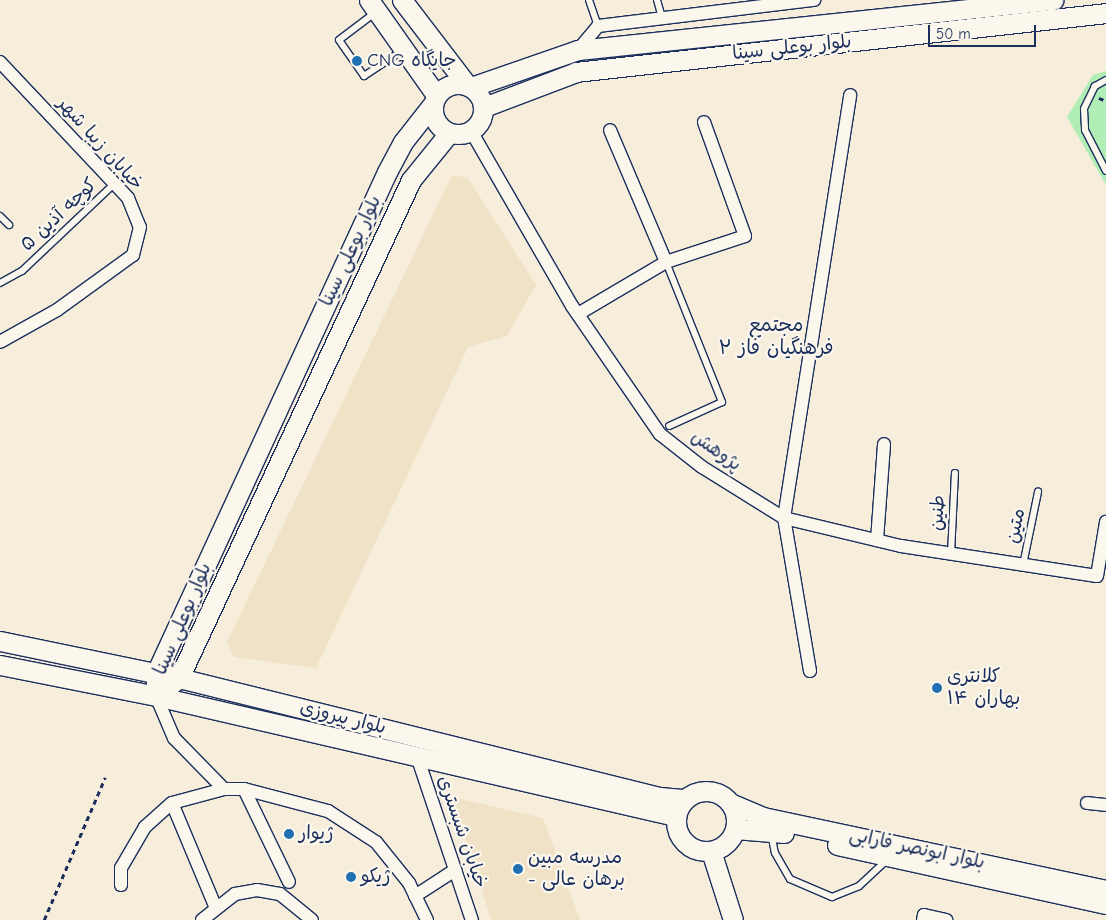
<!DOCTYPE html>
<html>
<head>
<meta charset="utf-8">
<style>
	body { margin:0 }
	#map { position:relative; width:1106px; height:920px; overflow:hidden; background:#f6eddb; font-family:"Comic Neue","Playpen Sans Arabic",sans-serif }
	div>[style] { position:absolute }
	.built>* { inset:0; background:#f0e2c7 }
	.green>* { inset:0; background:#b0eeb5 }
	.path>* { height:2.5px; margin-top:-1.25px; transform-origin:0; background:repeating-linear-gradient(90deg,#1b2f5e 0 5px,transparent 0 9px) }
	.roads { filter:drop-shadow(1px 0 #1b2f5e) drop-shadow(-1px 0 #1b2f5e) drop-shadow(0 1px #1b2f5e) drop-shadow(0 -1px #1b2f5e) }
	.lane>* { height:6px; margin:-3px; padding:0 3px; transform-origin:3px; border-radius:3px; background:#fbf7ec }
	.street>* { height:12px; margin:-6px; padding:0 6px; transform-origin:6px; border-radius:6px; background:#fbf7ec }
	.secondary>* { height:19px; margin:-9.5px; padding:0 9.5px; transform-origin:9.5px; border-radius:9.5px; background:#fbf7ec }
	.secondary>.ring { margin:-9.5px; padding:0; box-sizing:content-box; background:none; border:19px solid #fbf7ec; border-radius:50% }
	.dots>* { width:14px; height:14px; translate:-50% -50%; box-sizing:border-box; border:2px solid #fbf7ec; border-radius:50% }
	span { translate:-50% -50%; white-space:nowrap; text-align:center; line-height:1.15; -webkit-text-stroke:4.5px #fbf7ec; paint-order:stroke }
	.street-label { font-size:19px; color:#1b2f5e }
	.poi-label { font-size:19px; color:#1b2f5e }
	.left { translate:0 -50%; text-align:left }
	.neighbourhood-label { font-size:20px; color:#1b2f5e }
	.scale { position:absolute; left:928px; top:25px; width:108px; height:22px; box-sizing:border-box; border:2px solid #1b2f5e; border-top:0; padding-left:6px; font-size:15px; line-height:18px; white-space:nowrap; color:#1b2f5e; -webkit-text-stroke:4px #fbf7ec; paint-order:stroke }
</style>
</head>
<body>
<div id="map">
	<div class="built">
		<i style="clip-path:polygon(452px 175px,468px 178px,536px 285px,507px 336px,468px 347px,316px 668px,234px 657px,227px 642px)"></i>
		<i style="clip-path:polygon(452px 797px,543px 818px,580px 920px,491px 920px)"></i>
	</div>
	<div class="green">
		<i style="clip-path:polygon(1106px 71px,1106px 185px,1067px 117px,1093px 75px)"></i>
	</div>
	<div class="path">
		<i style="left:1099px;top:98px;width:8px;rotate:23deg"></i>
		<i style="left:44px;top:920px;width:155px;rotate:-66.8deg"></i>
	</div>
	<div class="roads">
		<div class="lane">
			<i style="left:589px;top:0;width:28px;rotate:71deg"></i>
			<i style="left:657px;top:0;width:18px;rotate:74deg"></i>
			<i style="left:376px;top:12px;width:46px;rotate:142.9deg"></i>
			<i style="left:339px;top:40px;width:44px;rotate:55.2deg"></i>
			<i style="left:364px;top:76px;width:47px;rotate:-33.7deg"></i>
			<i style="left:1106px;top:80px;width:13px;rotate:151deg"></i>
			<i style="left:1095px;top:86px;width:25px;rotate:116deg"></i>
			<i style="left:1084px;top:109px;width:21px;rotate:87deg"></i>
			<i style="left:1085px;top:130px;width:46px;rotate:62.9deg"></i>
			<i style="left:0;top:216px;width:13px;rotate:45deg"></i>
			<i style="left:666px;top:262px;width:151px;rotate:68.2deg"></i>
			<i style="left:722px;top:402px;width:58px;rotate:155.6deg"></i>
			<i style="left:0;top:283px;width:25px;rotate:-29deg"></i>
			<i style="left:22px;top:271px;width:127px;rotate:-43.4deg"></i>
			<i style="left:951px;top:554px;width:81px;rotate:-87.2deg"></i>
			<i style="left:1023px;top:565px;width:75px;rotate:-78.4deg"></i>
			<i style="left:771px;top:833px;width:20px;rotate:79deg"></i>
			<i style="left:775px;top:853px;width:30px;rotate:60deg"></i>
			<i style="left:790px;top:879px;width:46px;rotate:23.2deg"></i>
			<i style="left:832px;top:897px;width:29px;rotate:-22deg"></i>
			<i style="left:859px;top:886px;width:40px;rotate:-43deg"></i>
		</div>
		<div class="street">
			<i style="left:578px;top:50px;width:31px;rotate:-50deg"></i>
			<i style="left:598px;top:26px;width:218px;rotate:-6.9deg"></i>
			<i style="left:0;top:62px;width:187px;rotate:46.7deg"></i>
			<i style="left:128px;top:198px;width:31px;rotate:68deg"></i>
			<i style="left:140px;top:227px;width:29px;rotate:104deg"></i>
			<i style="left:133px;top:255px;width:94px;rotate:144.1deg"></i>
			<i style="left:57px;top:310px;width:65px;rotate:150.7deg"></i>
			<i style="left:471px;top:131px;width:202px;rotate:60deg"></i>
			<i style="left:572px;top:306px;width:155px;rotate:55.5deg"></i>
			<i style="left:660px;top:434px;width:53px;rotate:38.2deg"></i>
			<i style="left:702px;top:467px;width:97px;rotate:31.9deg"></i>
			<i style="left:784px;top:518px;width:120px;rotate:13.5deg"></i>
			<i style="left:901px;top:546px;width:198px;rotate:8.7deg"></i>
			<i style="left:1097px;top:576px;width:55px;rotate:-80.5deg"></i>
			<i style="left:666px;top:262px;width:83px;rotate:-18.2deg"></i>
			<i style="left:745px;top:236px;width:121px;rotate:-109.8deg"></i>
			<i style="left:578px;top:314px;width:102px;rotate:-30.6deg"></i>
			<i style="left:666px;top:262px;width:143px;rotate:-113deg"></i>
			<i style="left:877px;top:540px;width:96px;rotate:-85.8deg"></i>
			<i style="left:810px;top:671px;width:155px;rotate:-99.6deg"></i>
			<i style="left:784px;top:518px;width:428px;rotate:-81.1deg"></i>
			<i style="left:156px;top:696px;width:46px;rotate:66.8deg"></i>
			<i style="left:174px;top:738px;width:71px;rotate:45.6deg"></i>
			<i style="left:417px;top:756px;width:173px;rotate:71.5deg"></i>
			<i style="left:244px;top:789px;width:103px;rotate:64.2deg"></i>
			<i style="left:172px;top:803px;width:112px;rotate:67.3deg"></i>
			<i style="left:1087px;top:803px;width:19px;rotate:6deg"></i>
			<i style="left:121px;top:885px;width:17px;rotate:-90deg"></i>
			<i style="left:121px;top:868px;width:48px;rotate:-59.7deg"></i>
			<i style="left:145px;top:827px;width:36px;rotate:-42deg"></i>
			<i style="left:172px;top:803px;width:54px;rotate:-15.1deg"></i>
			<i style="left:224px;top:789px;width:20px"></i>
			<i style="left:244px;top:789px;width:87px;rotate:14.7deg"></i>
			<i style="left:328px;top:811px;width:57px;rotate:32.9deg"></i>
			<i style="left:376px;top:842px;width:53px;rotate:51.2deg"></i>
			<i style="left:409px;top:883px;width:41px;rotate:64.1deg"></i>
			<i style="left:415px;top:896px;width:48px;rotate:-33deg"></i>
			<i style="left:202px;top:920px;width:42px;rotate:-38.2deg"></i>
			<i style="left:235px;top:894px;width:22px;rotate:-10deg"></i>
			<i style="left:257px;top:890px;width:23px;rotate:10deg"></i>
			<i style="left:280px;top:894px;width:41px;rotate:39.1deg"></i>
			<i style="left:923px;top:920px;width:5px;rotate:-79deg"></i>
			<i style="left:924px;top:915px;width:23px;rotate:13deg"></i>
		</div>
		<div class="secondary">
			<i style="left:369px;top:0;width:116px;rotate:54.8deg"></i>
			<i style="left:402px;top:0;width:107px;rotate:52.6deg"></i>
			<i class="ring" style="left:433px;top:84px;width:31px;height:31px"></i>
			<i style="left:471px;top:87px;width:113px;rotate:-19.1deg"></i>
			<i style="left:578px;top:50px;width:478px;rotate:-6deg"></i>
			<i style="left:484px;top:107px;width:98px;rotate:-20.8deg"></i>
			<i style="left:576px;top:72px;width:533px;rotate:-6.35deg"></i>
			<i style="left:0;top:641px;width:183px;rotate:11.7deg"></i>
			<i style="left:179px;top:678px;width:496px;rotate:13.9deg"></i>
			<i style="left:660px;top:797px;width:25px;rotate:5deg"></i>
			<i style="left:0;top:665px;width:159px;rotate:11.2deg"></i>
			<i style="left:156px;top:696px;width:533px;rotate:13.02deg"></i>
			<i style="left:156px;top:684px;width:11px;rotate:-90deg"></i>
			<i style="left:156px;top:673px;width:552px;rotate:-65.25deg"></i>
			<i style="left:387px;top:172px;width:34px;rotate:-62deg"></i>
			<i style="left:403px;top:142px;width:47px;rotate:-51.9deg"></i>
			<i style="left:170px;top:685px;width:11px;rotate:-38deg"></i>
			<i style="left:179px;top:678px;width:549px;rotate:-65.02deg"></i>
			<i style="left:411px;top:180px;width:60px;rotate:-51deg"></i>
			<i class="ring" style="left:676px;top:791px;width:41px;height:41px"></i>
			<i style="left:730px;top:803px;width:36px;rotate:23deg"></i>
			<i style="left:763px;top:817px;width:351px;rotate:12deg"></i>
			<i style="left:735px;top:829px;width:49px;rotate:4.7deg"></i>
			<i style="left:837px;top:845px;width:275px;rotate:12.4deg"></i>
			<i style="left:711px;top:851px;width:72px;rotate:72.3deg"></i>
		</div>
	</div>
	<div class="dots">
		<i style="left:357px;top:61px;background:#1f6fb2"></i>
		<i style="left:937px;top:688px;background:#1f6fb2"></i>
		<i style="left:289px;top:834px;background:#1f6fb2"></i>
		<i style="left:518px;top:869px;background:#1f6fb2"></i>
		<i style="left:351px;top:877px;background:#1f6fb2"></i>
	</div>
	<div class="street-label">
		<span style="left:792px;top:48px;rotate:-6deg">بلوار بوعلی سینا</span>
		<span style="left:100px;top:144px;rotate:48deg">خیابان زیبا شهر</span>
		<span style="left:59px;top:215px;rotate:-43deg">کوچه آذین ۵</span>
		<span style="left:351px;top:251px;rotate:-65deg">بلوار بوعلی سینا</span>
		<span style="left:716px;top:451px;rotate:35deg">پژوهش</span>
		<span style="left:938px;top:513px;rotate:-87deg">طنین</span>
		<span style="left:1016px;top:526px;rotate:-79deg">متین</span>
		<span style="left:183px;top:619px;rotate:-67deg">بلوار بوعلی سینا</span>
		<span style="left:343px;top:718px;rotate:14deg">بلوار پیروزی</span>
		<span style="left:462px;top:832px;rotate:71deg">خیابان شبستری</span>
		<span style="left:917px;top:849px;rotate:12deg">بلوار ابونصر فارابی</span>
	</div>
	<div class="poi-label">
		<span class="left" style="left:367px;top:61px">CNG جایگاه</span>
		<span class="left" style="left:947px;top:688px">کلانتری<br>۱۴ بهاران</span>
		<span class="left" style="left:299px;top:834px">ژیوار</span>
		<span class="left" style="left:528px;top:869px">مدرسه مبین<br>- برهان عالی</span>
		<span class="left" style="left:361px;top:877px">ژیکو</span>
	</div>
	<div class="neighbourhood-label">
		<span style="left:776px;top:336px">مجتمع<br>فرهنگیان فاز ۲</span>
	</div>
	<div class="scale">50 m</div>
</div>
</body>
</html>
